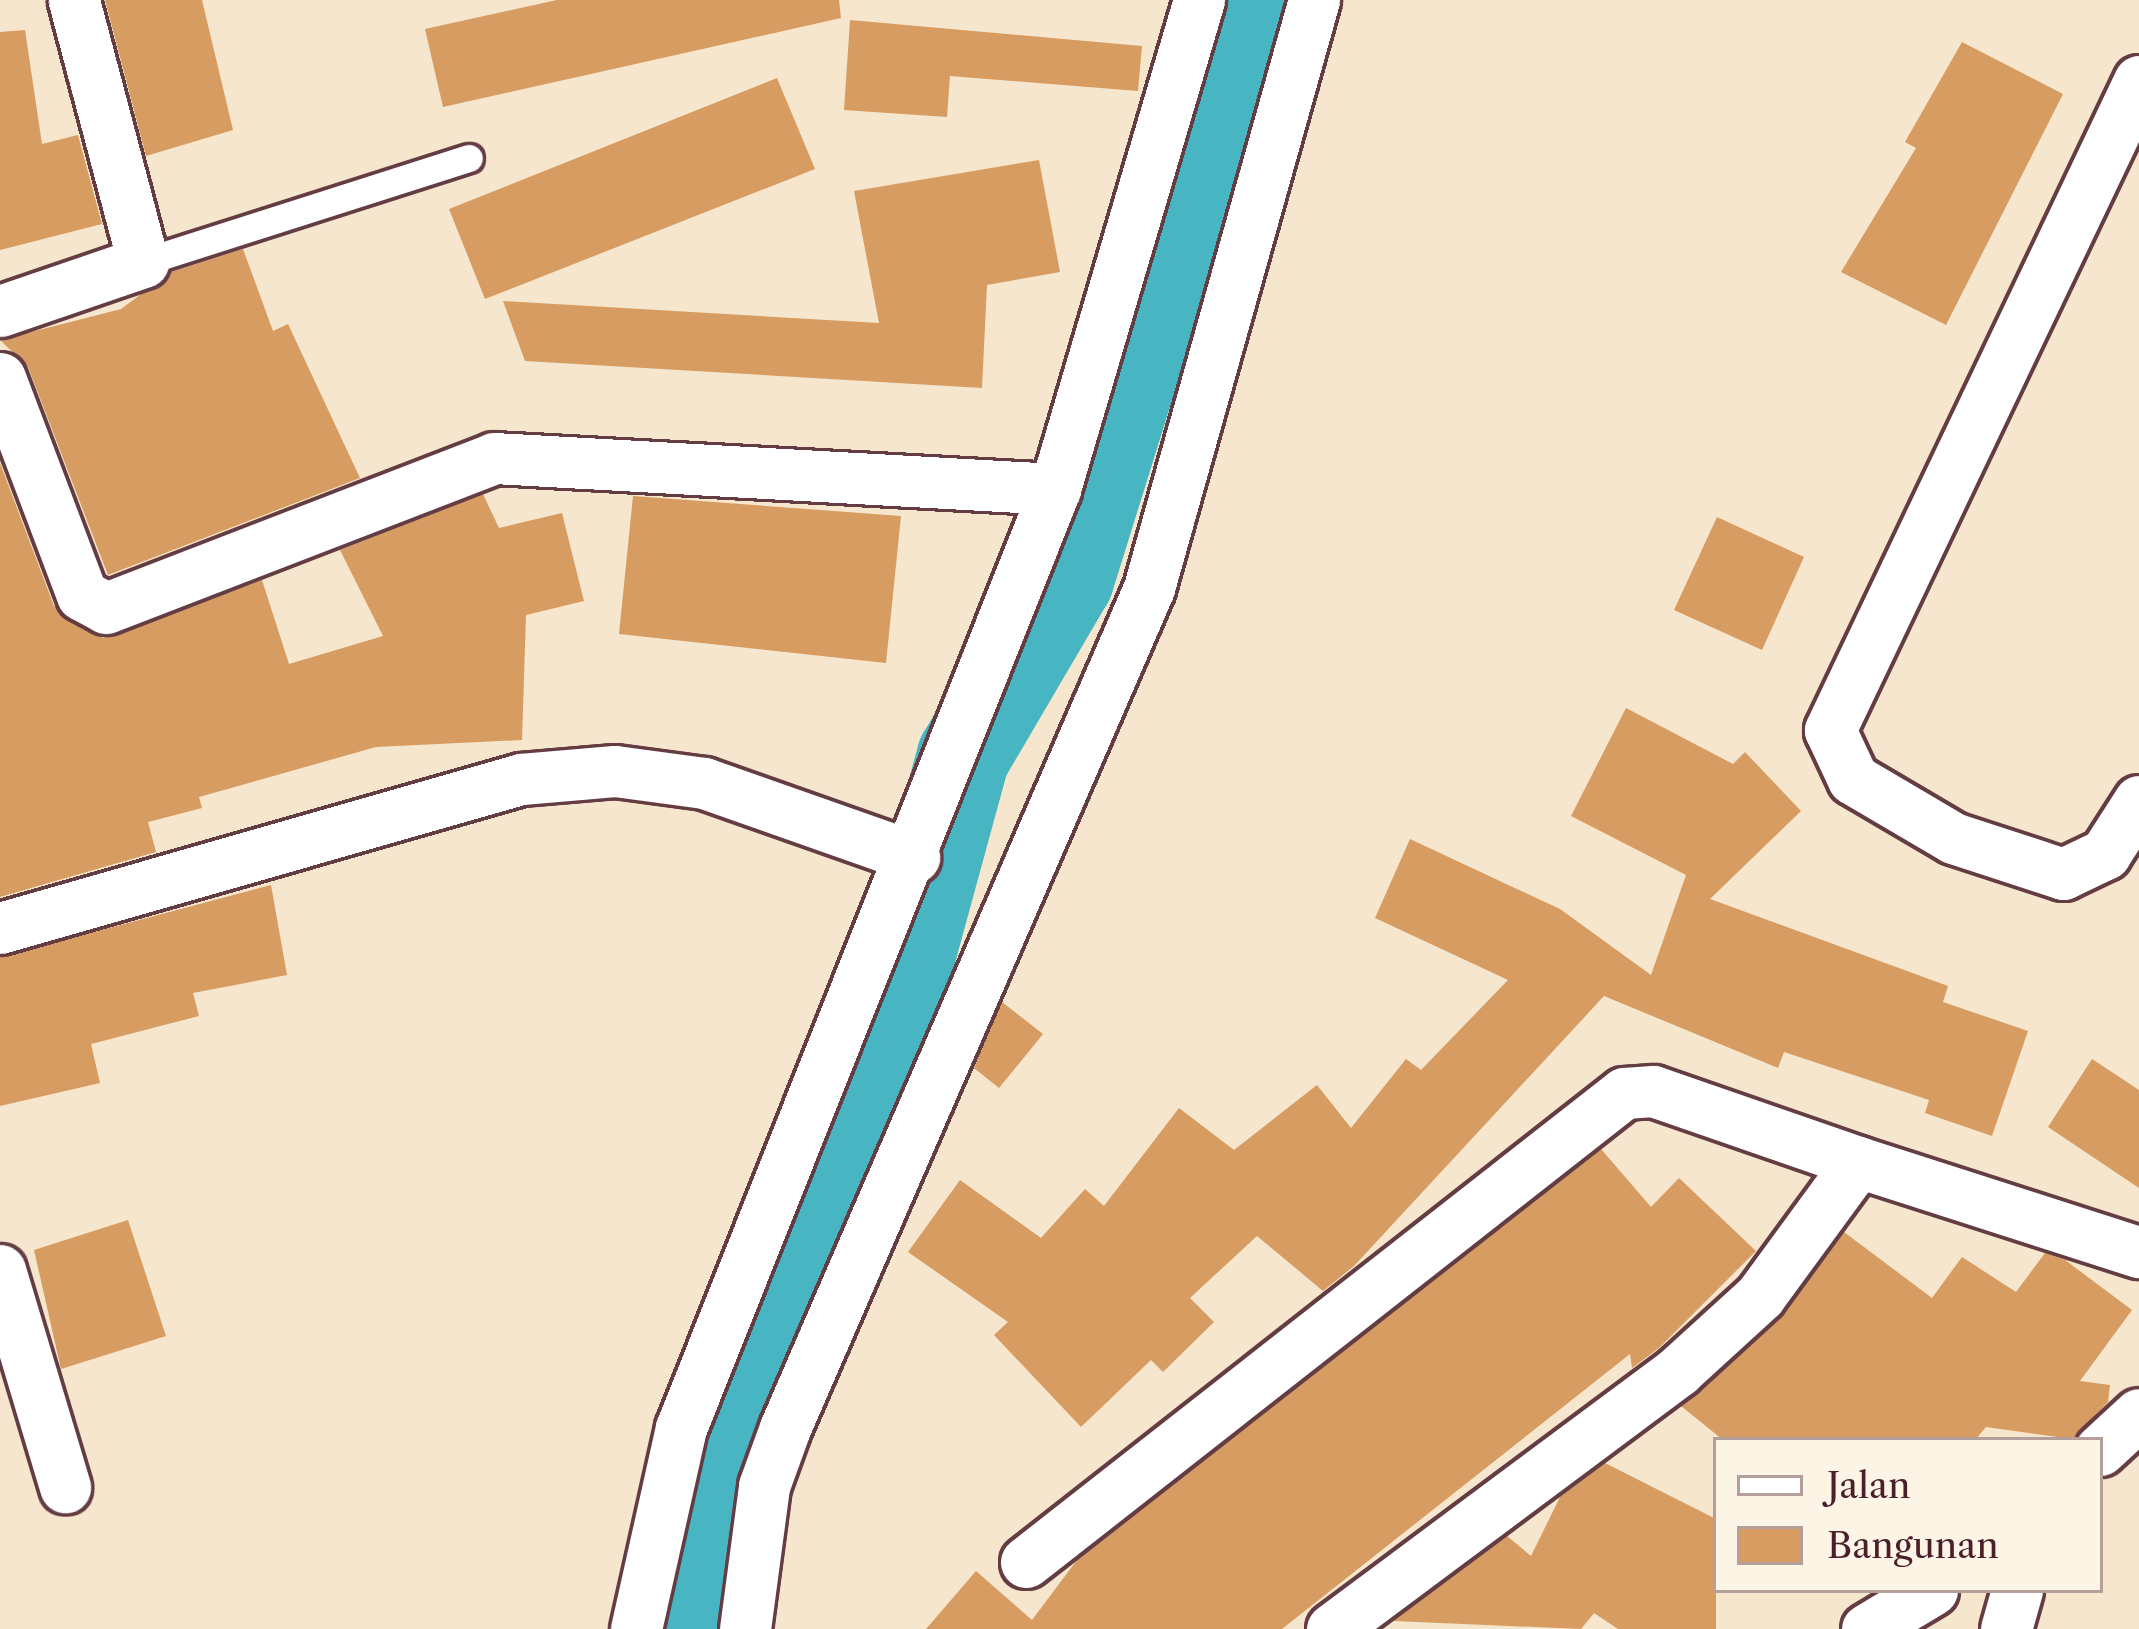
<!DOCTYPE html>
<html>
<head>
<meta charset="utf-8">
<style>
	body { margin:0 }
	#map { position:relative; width:2139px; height:1629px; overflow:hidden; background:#f6e6cd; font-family:"Libre Caslon Text",serif }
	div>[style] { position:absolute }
	.river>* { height:93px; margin:-46.5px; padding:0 46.5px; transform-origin:46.5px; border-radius:46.5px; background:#48b5c3 }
	.building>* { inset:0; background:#d79c61 }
	.roads { filter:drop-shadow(3px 0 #643d43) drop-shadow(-3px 0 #643d43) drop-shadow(0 3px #643d43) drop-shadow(0 -3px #643d43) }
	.lane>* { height:27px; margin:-13.5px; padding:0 13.5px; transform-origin:13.5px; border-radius:13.5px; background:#fff }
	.street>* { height:51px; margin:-25.5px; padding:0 25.5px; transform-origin:25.5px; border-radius:25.5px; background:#fff }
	span { translate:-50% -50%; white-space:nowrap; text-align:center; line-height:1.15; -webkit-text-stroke:9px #fcf5e5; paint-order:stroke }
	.legend { position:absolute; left:1713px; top:1437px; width:390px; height:156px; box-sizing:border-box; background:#fcf5e5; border:3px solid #b59f9b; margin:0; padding:15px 21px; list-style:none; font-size:36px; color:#4a1f2b }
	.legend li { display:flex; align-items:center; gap:24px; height:60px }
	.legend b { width:60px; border:3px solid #b59f9b }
</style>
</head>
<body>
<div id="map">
	<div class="river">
		<i style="left:684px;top:1629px;width:149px;rotate:-81.5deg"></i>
		<i style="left:706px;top:1482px;width:319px;rotate:-64.6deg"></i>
		<i style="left:843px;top:1194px;width:454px;rotate:-74.7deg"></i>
		<i style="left:963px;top:756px;width:205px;rotate:-59.6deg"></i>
		<i style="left:1067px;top:579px;width:470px;rotate:-72.7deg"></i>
		<i style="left:1207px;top:130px;width:141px;rotate:-67.4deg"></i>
	</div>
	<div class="building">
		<i style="clip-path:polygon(105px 0,202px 0,233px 130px,146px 156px)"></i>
		<i style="clip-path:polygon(557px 0,839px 0,841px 18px,443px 107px,425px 29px)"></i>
		<i style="clip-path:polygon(850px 20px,1142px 46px,1138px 91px,950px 76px,947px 117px,844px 110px)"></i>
		<i style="clip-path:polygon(25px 30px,42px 144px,78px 135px,102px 224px,0 250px,0 32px)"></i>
		<i style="clip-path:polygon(1962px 42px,2063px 94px,1946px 325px,1841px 272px,1916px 148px,1905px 142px)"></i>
		<i style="clip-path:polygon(777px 78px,815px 169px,485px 299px,449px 209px)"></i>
		<i style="clip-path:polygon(1039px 160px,1060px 272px,987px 285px,982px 388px,525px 361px,503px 301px,879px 323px,854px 191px)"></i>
		<i style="clip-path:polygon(243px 249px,273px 331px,288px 324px,360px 478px,108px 575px,28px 367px,0 340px,121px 309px,171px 272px)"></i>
		<i style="clip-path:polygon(0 463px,54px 606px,103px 638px,262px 580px,289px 664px,383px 636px,340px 550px,483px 494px,499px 528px,562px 513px,584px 601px,526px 615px,522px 740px,376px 747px,199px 797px,202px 808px,148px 822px,156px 852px,0 897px)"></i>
		<i style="clip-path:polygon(633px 496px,901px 516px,886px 663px,619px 634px)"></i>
		<i style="clip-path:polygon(1717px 517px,1804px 557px,1762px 650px,1674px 610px)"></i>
		<i style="clip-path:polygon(1626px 708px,1733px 764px,1745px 752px,1801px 811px,1710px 899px,1948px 986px,1943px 1002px,2028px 1031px,1992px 1136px,1925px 1113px,1929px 1100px,1784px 1052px,1778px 1068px,1604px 996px,1354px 1266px,1323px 1291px,1257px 1236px,1190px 1298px,1214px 1322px,1163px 1372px,1151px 1360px,1081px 1427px,994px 1335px,1008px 1322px,908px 1252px,960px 1180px,1041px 1238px,1085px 1189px,1104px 1206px,1179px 1108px,1234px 1150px,1317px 1085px,1351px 1128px,1406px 1059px,1421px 1070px,1508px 980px,1375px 918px,1410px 839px,1560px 909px,1651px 975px,1686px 875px,1571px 816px)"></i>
		<i style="clip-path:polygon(271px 885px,287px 975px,193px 993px,199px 1016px,91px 1044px,100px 1083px,0 1106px,0 957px)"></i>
		<i style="clip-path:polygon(1002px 1002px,1043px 1034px,999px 1088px,974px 1068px)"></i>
		<i style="clip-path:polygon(2092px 1059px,2139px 1090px,2139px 1188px,2048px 1127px)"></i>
		<i style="clip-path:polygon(1601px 1149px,1651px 1207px,1679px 1178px,1756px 1251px,1659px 1348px,1632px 1368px,1630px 1354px,1282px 1629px,926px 1629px,976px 1571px,1032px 1620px,1077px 1560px)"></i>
		<i style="clip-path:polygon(128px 1220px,166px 1336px,61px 1369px,34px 1250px)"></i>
		<i style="clip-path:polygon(1844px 1232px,1932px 1298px,1962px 1257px,2016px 1292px,2045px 1253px,2065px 1260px,2132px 1310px,2080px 1381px,2110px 1385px,2108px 1402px,2072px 1439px,1986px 1427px,1975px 1440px,1723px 1440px,1681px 1406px,1780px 1318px)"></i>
		<i style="clip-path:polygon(1605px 1463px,1716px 1519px,1716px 1629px,1618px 1629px,1594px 1613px,1581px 1629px,1393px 1621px,1507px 1536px,1531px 1556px,1560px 1497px)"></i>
	</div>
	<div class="roads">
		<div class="lane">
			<i style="left:143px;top:262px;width:342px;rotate:-17.7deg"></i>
		</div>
		<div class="street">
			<i style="left:2139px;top:81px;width:719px;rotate:115.46deg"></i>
			<i style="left:1830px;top:730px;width:54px;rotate:64.9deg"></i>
			<i style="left:1853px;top:779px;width:116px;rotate:30.5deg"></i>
			<i style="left:1953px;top:838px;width:116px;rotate:18.1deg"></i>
			<i style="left:2063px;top:874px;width:47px;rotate:-25.5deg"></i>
			<i style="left:2105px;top:854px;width:63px;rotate:-57.3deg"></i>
			<i style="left:0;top:311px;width:151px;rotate:-18.9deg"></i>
			<i style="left:143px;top:262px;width:271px;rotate:-104.8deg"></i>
			<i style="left:0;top:378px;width:232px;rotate:69.3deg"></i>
			<i style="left:82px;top:595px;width:27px;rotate:28deg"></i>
			<i style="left:106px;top:608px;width:416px;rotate:-21.1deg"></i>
			<i style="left:494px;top:458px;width:562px;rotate:3.16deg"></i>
			<i style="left:0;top:928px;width:542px;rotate:-15.96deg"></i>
			<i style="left:521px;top:779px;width:94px;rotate:-4.9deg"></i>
			<i style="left:615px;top:771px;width:90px;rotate:7.7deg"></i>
			<i style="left:704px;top:783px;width:223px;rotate:19.4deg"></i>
			<i style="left:0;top:1270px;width:227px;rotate:73.3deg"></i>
			<i style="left:2100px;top:1450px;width:53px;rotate:-42.7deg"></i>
			<i style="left:1026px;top:1562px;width:760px;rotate:-38.11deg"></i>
			<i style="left:1624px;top:1093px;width:29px;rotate:-4deg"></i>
			<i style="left:1653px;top:1091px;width:217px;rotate:19.1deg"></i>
			<i style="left:636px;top:1629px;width:206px;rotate:-77.4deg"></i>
			<i style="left:681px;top:1428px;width:1011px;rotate:-68.28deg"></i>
			<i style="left:1055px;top:489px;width:510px;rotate:-73.59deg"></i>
			<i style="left:745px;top:1629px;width:144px;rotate:-82.4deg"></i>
			<i style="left:764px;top:1486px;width:62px;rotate:-70.1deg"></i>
			<i style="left:785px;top:1428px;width:915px;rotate:-66.57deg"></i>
			<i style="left:1149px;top:588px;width:611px;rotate:-74.33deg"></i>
			<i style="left:1332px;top:1629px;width:432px;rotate:-36.7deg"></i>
			<i style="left:1678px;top:1371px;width:111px;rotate:-42.4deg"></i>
			<i style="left:1760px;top:1296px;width:166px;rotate:-53.8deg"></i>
			<i style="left:1858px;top:1162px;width:295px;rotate:17.8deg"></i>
			<i style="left:1867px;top:1629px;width:76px;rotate:-31deg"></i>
			<i style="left:2006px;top:1629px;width:41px;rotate:-74.2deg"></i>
		</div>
	</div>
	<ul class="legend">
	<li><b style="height:15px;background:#fff"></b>Jalan</li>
	<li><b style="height:33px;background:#d79c61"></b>Bangunan</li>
	</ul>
</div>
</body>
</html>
